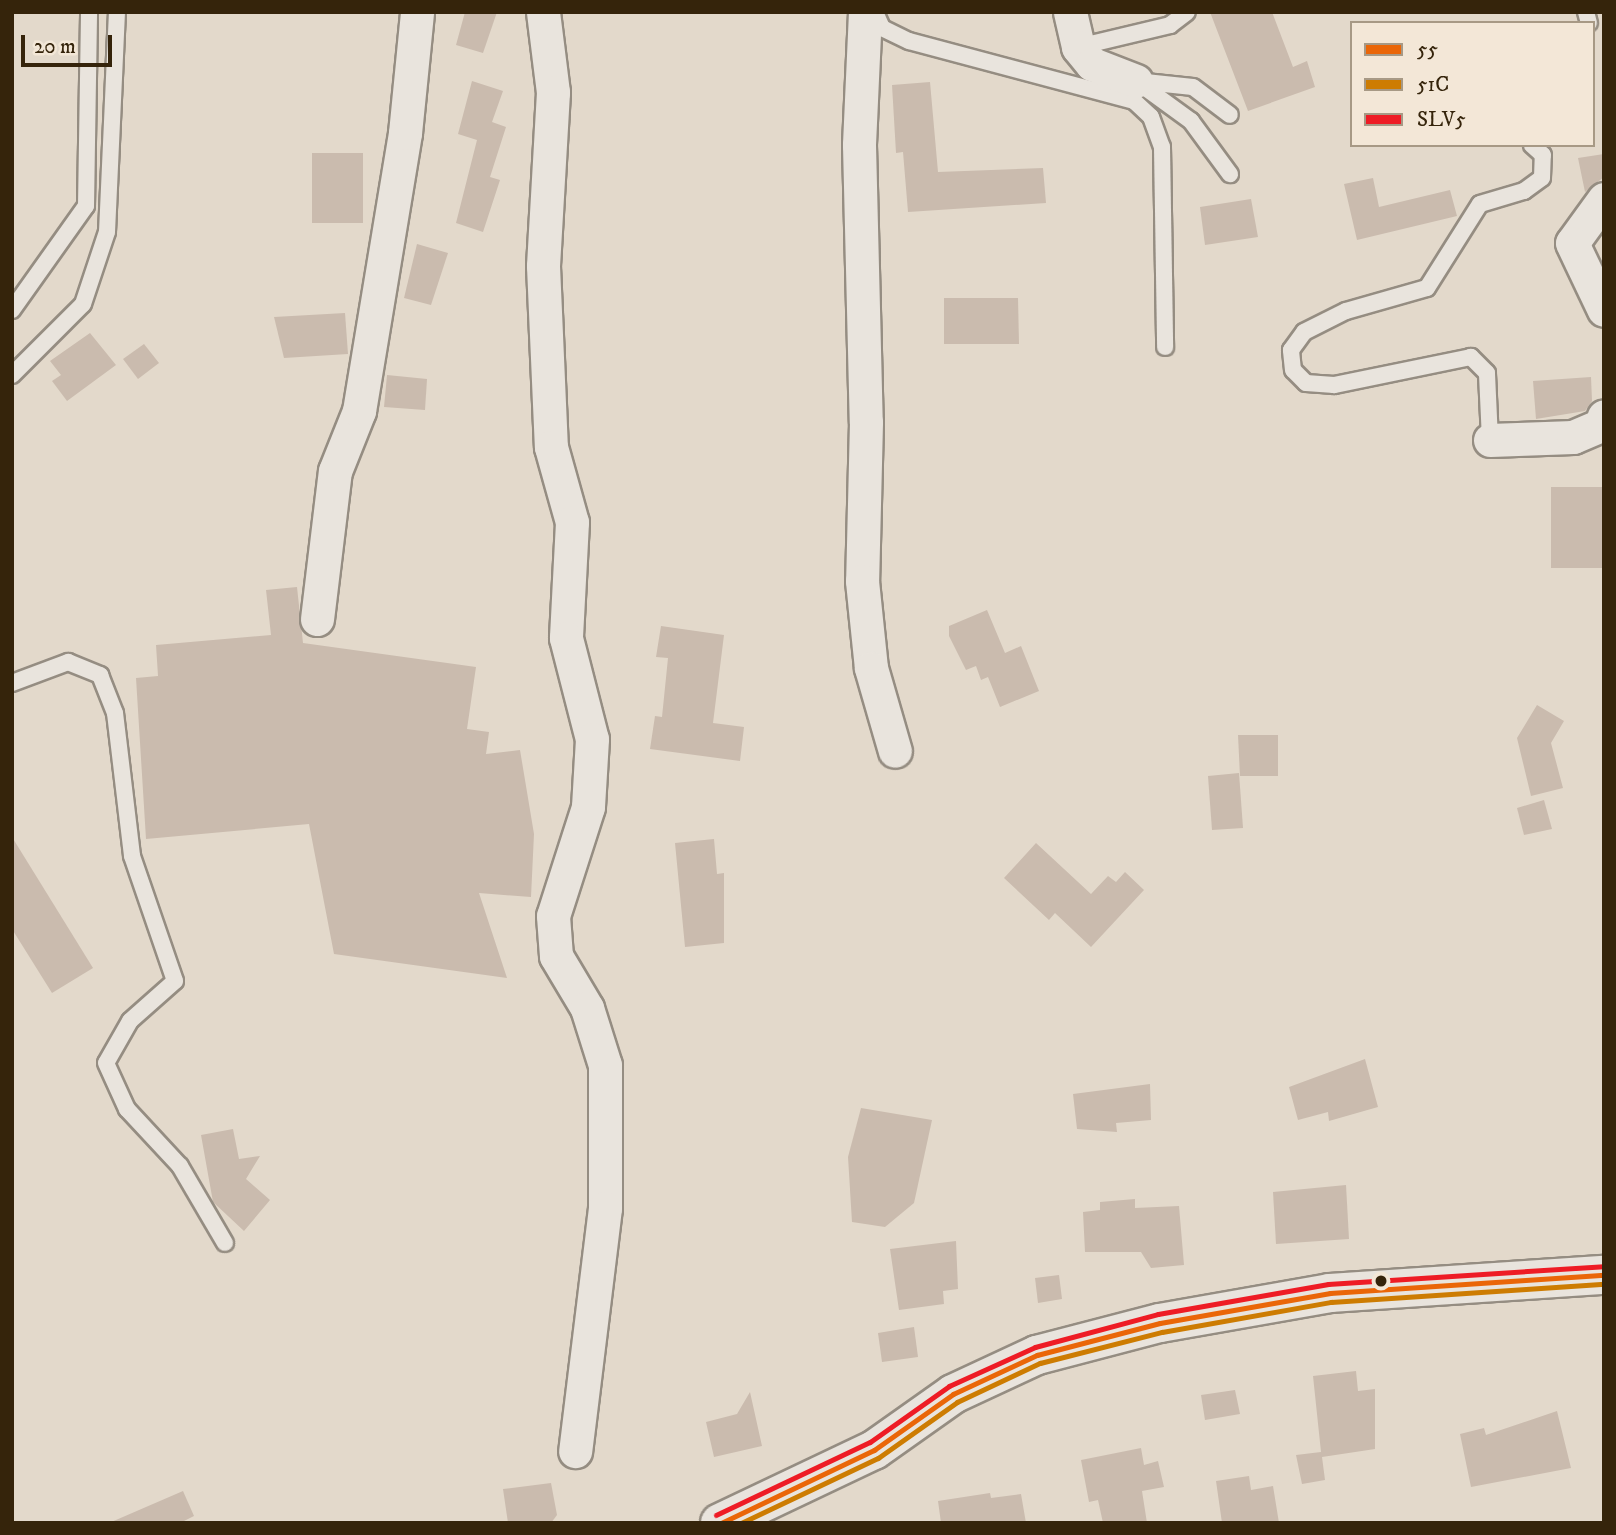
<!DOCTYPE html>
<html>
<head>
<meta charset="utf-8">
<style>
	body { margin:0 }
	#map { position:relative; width:1616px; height:1535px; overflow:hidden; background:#e3d9cb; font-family:"IM FELL DW Pica",serif }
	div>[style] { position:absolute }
	.building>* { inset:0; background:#cabbae }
	.roads { filter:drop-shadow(2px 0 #958d82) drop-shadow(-2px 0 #958d82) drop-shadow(0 2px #958d82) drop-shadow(0 -2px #958d82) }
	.service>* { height:16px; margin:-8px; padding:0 8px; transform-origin:8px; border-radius:8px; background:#e9e4dd }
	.minor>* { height:33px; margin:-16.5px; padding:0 16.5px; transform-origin:16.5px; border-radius:16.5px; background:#e9e4dd }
	.tertiary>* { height:38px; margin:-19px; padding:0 19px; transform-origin:19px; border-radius:19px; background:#e9e4dd }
	.bus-1>* { height:5px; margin:-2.5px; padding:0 2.5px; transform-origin:2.5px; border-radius:2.5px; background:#ea6608 }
	.bus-2>* { height:5px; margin:-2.5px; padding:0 2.5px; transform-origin:2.5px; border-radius:2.5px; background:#cd7c02 }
	.bus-3>* { height:5px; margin:-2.5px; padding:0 2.5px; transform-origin:2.5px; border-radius:2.5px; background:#ee1c25 }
	.dots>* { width:19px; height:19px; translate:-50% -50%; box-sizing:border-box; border:4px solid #f3e7d7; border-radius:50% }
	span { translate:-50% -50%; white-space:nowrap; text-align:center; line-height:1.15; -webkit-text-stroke:5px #f3e7d7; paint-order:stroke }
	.frame { position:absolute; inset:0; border:14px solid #35240b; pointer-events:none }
	.legend { position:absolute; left:1350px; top:21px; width:245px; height:126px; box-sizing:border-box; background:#f3e7d7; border:2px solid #a79985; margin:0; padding:9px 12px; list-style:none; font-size:21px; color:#35240b }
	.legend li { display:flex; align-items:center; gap:14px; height:35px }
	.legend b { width:35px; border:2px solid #a79985 }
	.scale { position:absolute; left:21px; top:35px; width:91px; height:32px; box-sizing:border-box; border:4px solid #35240b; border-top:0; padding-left:9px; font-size:21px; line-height:24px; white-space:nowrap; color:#35240b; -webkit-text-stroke:5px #f3e7d7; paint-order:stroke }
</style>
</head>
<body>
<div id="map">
	<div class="building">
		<i style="clip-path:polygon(465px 12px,497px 12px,483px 53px,456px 45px)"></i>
		<i style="clip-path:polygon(1210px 12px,1272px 12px,1293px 67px,1307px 61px,1315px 87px,1248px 111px)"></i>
		<i style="clip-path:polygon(472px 81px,503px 91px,492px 122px,506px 127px,490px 177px,500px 180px,483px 232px,456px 223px,477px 140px,458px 134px)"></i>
		<i style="clip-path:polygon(930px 82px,938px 172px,1043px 168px,1046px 203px,908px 212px,903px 152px,896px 153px,892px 85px)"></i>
		<i style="clip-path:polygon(312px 153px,363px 153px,363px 223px,312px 223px)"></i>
		<i style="clip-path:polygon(1604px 154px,1604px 177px,1585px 192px,1578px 158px)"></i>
		<i style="clip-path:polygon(1373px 178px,1379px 207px,1450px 190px,1457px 216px,1357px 240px,1344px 184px)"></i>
		<i style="clip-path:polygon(1251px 199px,1258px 237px,1205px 245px,1200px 207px)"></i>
		<i style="clip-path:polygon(417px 244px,448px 253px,431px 305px,404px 298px)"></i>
		<i style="clip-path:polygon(944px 298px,1018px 298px,1019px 344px,944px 344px)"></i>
		<i style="clip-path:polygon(345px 313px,348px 354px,284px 358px,274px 317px)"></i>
		<i style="clip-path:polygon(90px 333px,116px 365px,67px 401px,52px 381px,61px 375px,50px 361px)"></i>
		<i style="clip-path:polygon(144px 344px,159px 363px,138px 379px,123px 359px)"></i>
		<i style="clip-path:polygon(387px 375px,427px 379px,425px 410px,384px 407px)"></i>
		<i style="clip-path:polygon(1591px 377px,1592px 401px,1585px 411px,1536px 419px,1533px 381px)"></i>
		<i style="clip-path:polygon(1551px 487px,1604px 487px,1604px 568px,1551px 568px)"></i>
		<i style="clip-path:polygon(297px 587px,303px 643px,476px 667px,467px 729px,489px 732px,486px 754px,520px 750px,534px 834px,531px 897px,479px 893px,507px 978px,334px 954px,309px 824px,146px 839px,136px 678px,158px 676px,156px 645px,271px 635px,266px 590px)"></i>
		<i style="clip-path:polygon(987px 610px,1005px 653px,1021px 646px,1039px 691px,1000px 707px,988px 677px,981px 680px,976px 666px,966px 670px,949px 636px,949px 626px)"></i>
		<i style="clip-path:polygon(661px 626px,724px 635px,713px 723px,744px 727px,740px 761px,650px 749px,655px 716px,662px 717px,668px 658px,656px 657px)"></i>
		<i style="clip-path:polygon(1537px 705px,1564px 721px,1551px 743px,1563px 788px,1531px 796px,1517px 738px)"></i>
		<i style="clip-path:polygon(1238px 735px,1278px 735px,1278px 776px,1240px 776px)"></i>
		<i style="clip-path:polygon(1239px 773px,1243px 828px,1212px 830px,1208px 776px)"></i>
		<i style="clip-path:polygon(1544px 800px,1552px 829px,1524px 835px,1517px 808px)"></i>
		<i style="clip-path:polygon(12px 837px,93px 968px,52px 993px,12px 929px)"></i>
		<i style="clip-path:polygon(714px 839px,717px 874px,724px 873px,724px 943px,685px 947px,675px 843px)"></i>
		<i style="clip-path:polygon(1036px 843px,1091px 894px,1108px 876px,1116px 882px,1125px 872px,1144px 890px,1091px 947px,1055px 913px,1049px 920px,1004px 878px)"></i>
		<i style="clip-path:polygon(1365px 1059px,1378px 1107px,1329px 1121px,1328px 1112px,1298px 1120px,1289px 1087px)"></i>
		<i style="clip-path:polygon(1150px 1084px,1151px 1120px,1116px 1123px,1117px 1132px,1077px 1129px,1073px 1094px)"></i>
		<i style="clip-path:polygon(861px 1108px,932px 1120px,914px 1203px,885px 1227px,852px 1222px,848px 1157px)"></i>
		<i style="clip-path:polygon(233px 1129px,239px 1159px,260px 1156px,246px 1179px,270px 1200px,244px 1231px,213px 1202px,201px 1135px)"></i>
		<i style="clip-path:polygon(1346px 1185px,1349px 1239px,1276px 1244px,1273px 1192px)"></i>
		<i style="clip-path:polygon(1135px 1199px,1135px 1208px,1179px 1206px,1184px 1265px,1151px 1268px,1141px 1252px,1085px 1252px,1083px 1212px,1100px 1210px,1100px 1202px)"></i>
		<i style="clip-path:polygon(956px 1241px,958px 1289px,943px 1291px,944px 1304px,899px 1310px,890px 1249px)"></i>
		<i style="clip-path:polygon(1059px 1275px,1062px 1299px,1038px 1303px,1035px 1278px)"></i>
		<i style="clip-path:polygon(914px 1327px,918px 1357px,882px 1362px,878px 1333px)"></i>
		<i style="clip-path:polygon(1356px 1371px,1358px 1391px,1375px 1389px,1375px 1449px,1322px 1457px,1325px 1480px,1302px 1484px,1296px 1455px,1321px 1452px,1313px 1376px)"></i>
		<i style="clip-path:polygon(1235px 1390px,1240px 1414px,1205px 1420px,1201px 1395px)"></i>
		<i style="clip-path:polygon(750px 1392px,762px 1446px,714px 1457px,706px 1422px,737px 1414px)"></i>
		<i style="clip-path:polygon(1557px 1411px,1571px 1468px,1471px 1487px,1460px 1434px,1484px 1428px,1486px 1435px)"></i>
		<i style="clip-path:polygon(1141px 1448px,1144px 1465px,1158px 1461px,1164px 1487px,1142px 1491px,1147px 1523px,1103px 1523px,1098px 1500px,1089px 1502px,1081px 1460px)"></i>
		<i style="clip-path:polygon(1249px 1476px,1251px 1490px,1273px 1486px,1279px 1523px,1222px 1523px,1216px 1481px)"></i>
		<i style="clip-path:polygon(551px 1483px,557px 1515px,551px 1523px,508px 1523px,503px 1489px)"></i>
		<i style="clip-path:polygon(183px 1491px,194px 1516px,180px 1523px,109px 1523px)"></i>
		<i style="clip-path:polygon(990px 1493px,991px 1498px,1021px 1494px,1026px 1523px,941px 1523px,938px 1501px)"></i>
	</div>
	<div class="roads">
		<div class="service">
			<i style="left:875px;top:12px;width:17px;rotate:66deg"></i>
			<i style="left:882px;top:28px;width:30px;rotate:26deg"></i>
			<i style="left:909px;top:41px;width:233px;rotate:14.9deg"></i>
			<i style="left:1134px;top:101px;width:23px;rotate:43deg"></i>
			<i style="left:1151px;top:117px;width:32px;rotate:70deg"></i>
			<i style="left:1162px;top:147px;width:200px;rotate:89.1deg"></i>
			<i style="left:1586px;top:12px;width:11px;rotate:75deg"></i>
			<i style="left:1078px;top:47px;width:95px;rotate:-13.4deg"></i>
			<i style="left:1170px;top:25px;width:21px;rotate:-37deg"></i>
			<i style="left:1136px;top:81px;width:68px;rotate:36deg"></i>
			<i style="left:1191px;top:121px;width:66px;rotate:53.7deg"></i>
			<i style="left:1136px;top:81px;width:57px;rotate:6deg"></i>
			<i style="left:1193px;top:87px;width:46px;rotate:37.1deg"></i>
			<i style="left:12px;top:310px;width:128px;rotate:-54.6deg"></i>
			<i style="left:86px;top:206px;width:194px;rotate:-89.1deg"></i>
			<i style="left:12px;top:375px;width:100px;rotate:-45deg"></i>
			<i style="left:83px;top:304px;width:76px;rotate:-71.6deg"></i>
			<i style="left:107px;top:232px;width:220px;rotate:-87.4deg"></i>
			<i style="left:1490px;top:440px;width:67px;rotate:-92.6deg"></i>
			<i style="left:1487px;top:373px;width:23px;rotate:-135deg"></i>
			<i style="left:1471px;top:357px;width:140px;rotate:168.4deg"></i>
			<i style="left:1334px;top:385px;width:28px;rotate:-176deg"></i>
			<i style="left:1306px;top:383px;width:18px;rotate:-135deg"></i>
			<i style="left:1293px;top:370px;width:20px;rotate:-96deg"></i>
			<i style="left:1291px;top:350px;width:22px;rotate:-54deg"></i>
			<i style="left:1304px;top:332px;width:47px;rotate:-26.6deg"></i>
			<i style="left:1346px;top:311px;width:84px;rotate:-15.9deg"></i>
			<i style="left:1427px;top:288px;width:99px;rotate:-57.8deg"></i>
			<i style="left:1480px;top:204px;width:46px;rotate:-16.5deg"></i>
			<i style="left:1524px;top:191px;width:22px;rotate:-36deg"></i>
			<i style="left:1542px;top:178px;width:23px;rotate:-88deg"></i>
			<i style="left:1543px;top:155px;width:15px;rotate:-138deg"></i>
			<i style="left:12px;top:683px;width:60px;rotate:-20.6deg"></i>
			<i style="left:68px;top:662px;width:35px;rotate:22deg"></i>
			<i style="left:100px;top:675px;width:41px;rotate:68.5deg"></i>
			<i style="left:115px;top:713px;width:144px;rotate:83.2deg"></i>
			<i style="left:132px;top:856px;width:132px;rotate:71deg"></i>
			<i style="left:175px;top:981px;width:60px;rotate:138.4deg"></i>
			<i style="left:130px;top:1021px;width:48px;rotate:119.7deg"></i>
			<i style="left:106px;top:1063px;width:51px;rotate:65.5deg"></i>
			<i style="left:127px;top:1109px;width:78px;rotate:47.1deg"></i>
			<i style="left:180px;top:1166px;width:89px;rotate:59.7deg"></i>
		</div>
		<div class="minor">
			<i style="left:543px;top:12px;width:81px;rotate:82.9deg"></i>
			<i style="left:553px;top:92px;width:174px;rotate:93.3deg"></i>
			<i style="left:543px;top:266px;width:181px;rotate:87.5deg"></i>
			<i style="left:551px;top:447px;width:78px;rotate:74.4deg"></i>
			<i style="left:572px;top:522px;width:116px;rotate:93deg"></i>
			<i style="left:566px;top:638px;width:104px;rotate:75.6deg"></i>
			<i style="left:592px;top:739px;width:68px;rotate:93.4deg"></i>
			<i style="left:588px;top:807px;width:114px;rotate:107.8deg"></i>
			<i style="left:553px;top:916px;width:40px;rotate:85.7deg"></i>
			<i style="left:556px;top:956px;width:61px;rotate:59.2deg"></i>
			<i style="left:587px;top:1008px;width:60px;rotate:72.5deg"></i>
			<i style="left:605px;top:1065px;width:143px;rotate:90deg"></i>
			<i style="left:605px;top:1208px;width:245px;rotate:97deg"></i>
			<i style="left:865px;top:12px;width:133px;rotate:92.6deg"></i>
			<i style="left:859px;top:145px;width:277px;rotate:88.6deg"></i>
			<i style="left:866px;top:422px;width:159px;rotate:91.4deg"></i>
			<i style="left:862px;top:581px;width:87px;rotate:84.1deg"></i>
			<i style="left:871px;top:668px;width:86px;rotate:73.9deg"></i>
			<i style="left:1070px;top:12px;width:36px;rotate:77deg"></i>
			<i style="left:1078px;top:47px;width:22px;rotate:51deg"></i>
			<i style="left:1092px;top:64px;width:47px;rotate:21.1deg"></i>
			<i style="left:1604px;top:199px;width:54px;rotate:126deg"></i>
			<i style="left:1572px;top:243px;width:74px;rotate:64.5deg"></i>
			<i style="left:1490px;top:440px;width:83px;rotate:-2.1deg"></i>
			<i style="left:1573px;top:437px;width:30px;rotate:-23deg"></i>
			<i style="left:1601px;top:425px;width:9px;rotate:-72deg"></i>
			<i style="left:317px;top:619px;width:149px;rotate:-83.1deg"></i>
			<i style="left:335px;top:471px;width:65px;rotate:-68.2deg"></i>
			<i style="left:359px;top:411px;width:282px;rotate:-80.6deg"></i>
			<i style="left:405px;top:133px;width:122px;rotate:-84.3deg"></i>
		</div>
		<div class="tertiary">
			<i style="left:720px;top:1523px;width:170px;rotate:-25.4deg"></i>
			<i style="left:874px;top:1450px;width:97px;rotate:-35.3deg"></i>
			<i style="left:953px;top:1394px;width:93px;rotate:-24.9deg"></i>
			<i style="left:1037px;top:1355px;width:127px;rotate:-14.6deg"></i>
			<i style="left:1160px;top:1323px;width:173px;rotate:-10deg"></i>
			<i style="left:1330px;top:1293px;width:275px;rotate:-3.8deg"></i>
		</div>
	</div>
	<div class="bus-1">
		<i style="left:721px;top:1523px;width:170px;rotate:-25.5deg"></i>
		<i style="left:874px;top:1450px;width:97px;rotate:-35.3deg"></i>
		<i style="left:953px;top:1394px;width:93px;rotate:-24.9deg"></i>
		<i style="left:1037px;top:1355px;width:127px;rotate:-14.6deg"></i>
		<i style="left:1160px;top:1323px;width:173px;rotate:-10deg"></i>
		<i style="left:1330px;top:1293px;width:275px;rotate:-3.8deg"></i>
	</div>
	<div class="bus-2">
		<i style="left:741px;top:1523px;width:152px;rotate:-25.4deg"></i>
		<i style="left:878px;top:1458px;width:97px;rotate:-35.3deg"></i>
		<i style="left:957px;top:1402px;width:92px;rotate:-25.2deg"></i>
		<i style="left:1040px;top:1363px;width:126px;rotate:-14.3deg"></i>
		<i style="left:1162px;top:1332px;width:172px;rotate:-10.1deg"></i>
		<i style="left:1331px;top:1302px;width:274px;rotate:-3.8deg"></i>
	</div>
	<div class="bus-3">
		<i style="left:716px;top:1515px;width:170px;rotate:-25.4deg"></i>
		<i style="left:870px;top:1442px;width:97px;rotate:-35.3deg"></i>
		<i style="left:949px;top:1386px;width:94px;rotate:-24.4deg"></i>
		<i style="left:1035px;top:1347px;width:127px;rotate:-15deg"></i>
		<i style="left:1158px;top:1314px;width:173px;rotate:-10deg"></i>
		<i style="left:1328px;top:1284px;width:276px;rotate:-3.7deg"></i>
	</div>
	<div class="dots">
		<i style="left:1381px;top:1281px;background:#35240b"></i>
	</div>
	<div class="frame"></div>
	<ul class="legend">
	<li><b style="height:9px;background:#ea6608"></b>55</li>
	<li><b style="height:9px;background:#cd7c02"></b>51C</li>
	<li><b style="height:9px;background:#ee1c25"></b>SLV5</li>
	</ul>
	<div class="scale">20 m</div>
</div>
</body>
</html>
